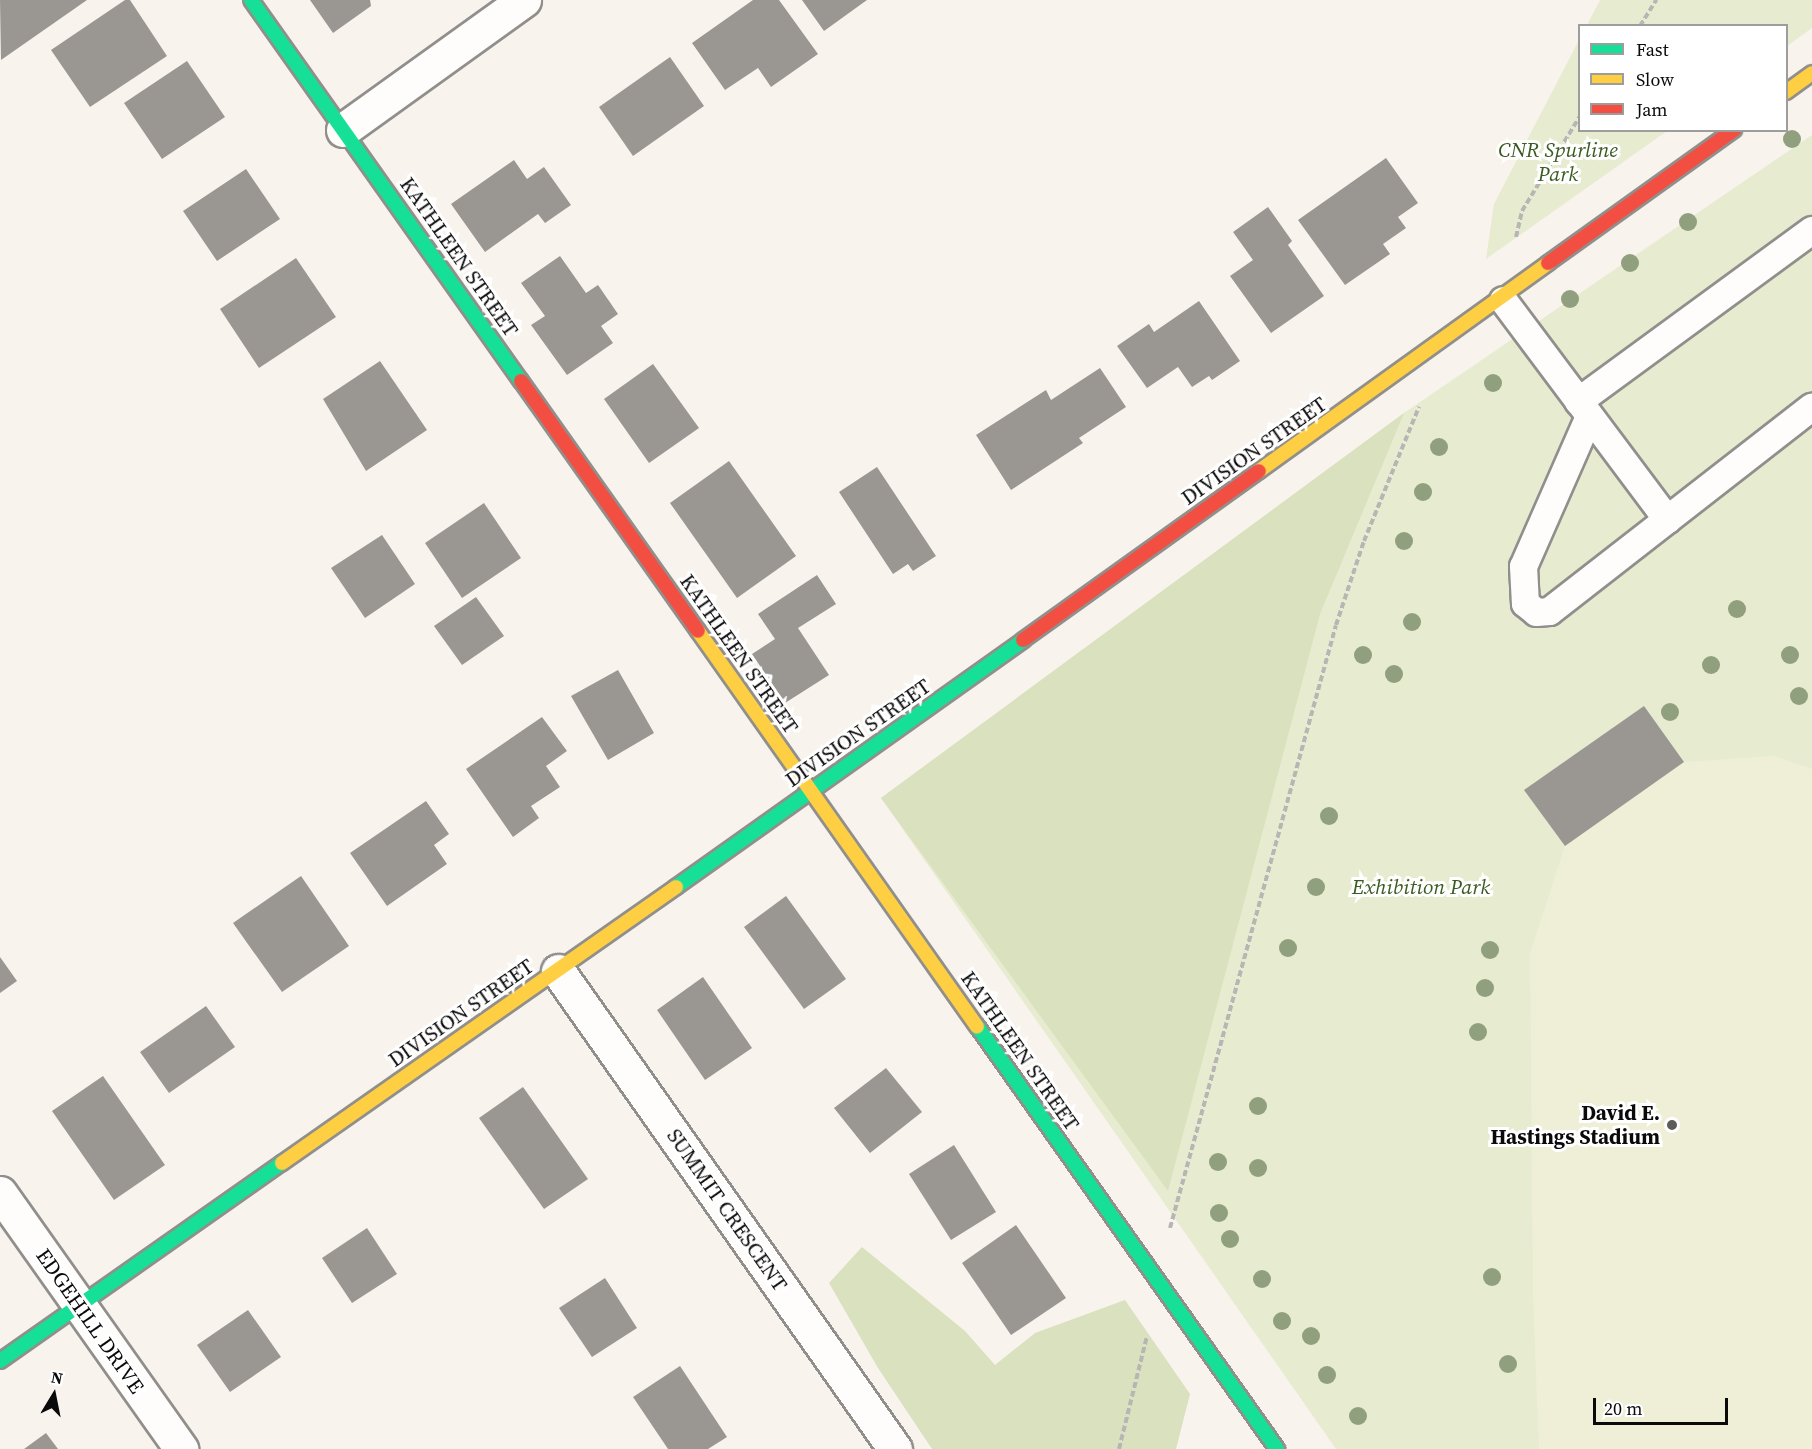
<!DOCTYPE html>
<html>
<head>
<meta charset="utf-8">
<style>
	body { margin:0 }
	#map { position:relative; width:1812px; height:1449px; overflow:hidden; background:#f8f3ed; font-family:"Source Serif 4",serif }
	div>[style] { position:absolute }
	.green>* { inset:0; background:#e7ebcf }
	.forest>* { inset:0; background:#dae1be }
	.pitch>* { inset:0; background:#efefd8 }
	.building>* { inset:0; background:#9a9793 }
	.path>* { height:4px; margin-top:-2px; transform-origin:0; background:repeating-linear-gradient(90deg,#b7b6b5 0 6px,transparent 0 9px) }
	.roads { filter:drop-shadow(2px 0 #918f8c) drop-shadow(-2px 0 #918f8c) drop-shadow(0 2px #918f8c) drop-shadow(0 -2px #918f8c) }
	.lane>* { height:27px; margin:-13.5px; padding:0 13.5px; transform-origin:13.5px; border-radius:13.5px; background:#fefdfc }
	.street>* { height:33px; margin:-16.5px; padding:0 16.5px; transform-origin:16.5px; border-radius:16.5px; background:#fefdfc }
	.fast>* { height:14px; margin:-7px; padding:0 7px; transform-origin:7px; border-radius:7px; background:#16e098 }
	.slow>* { height:14px; margin:-7px; padding:0 7px; transform-origin:7px; border-radius:7px; background:#ffcf43 }
	.jam>* { height:14px; margin:-7px; padding:0 7px; transform-origin:7px; border-radius:7px; background:#f24e42 }
	.trees>* { width:18px; height:18px; margin:-9px; border-radius:50%; background:#909f7d }
	.dots>* { width:16px; height:16px; translate:-50% -50%; box-sizing:border-box; border:3px solid #fff; border-radius:50% }
	span { translate:-50% -50%; white-space:nowrap; text-align:center; line-height:1.15; -webkit-text-stroke:6px #fff; paint-order:stroke }
	.park-label { font-size:21px; color:#3b5b21; font-style:italic }
	.street-label { font-size:21px; color:#0a0a0a }
	.poi-label { font-size:21px; color:#0a0a0a; font-weight:700 }
	.right { translate:-100% -50%; text-align:right }
	.legend { position:absolute; left:1578px; top:24px; width:210px; height:108px; box-sizing:border-box; background:#fff; border:2px solid #9d9d9d; margin:0; padding:8px 10px; list-style:none; font-size:18px; color:#0a0a0a }
	.legend li { display:flex; align-items:center; gap:12px; height:30px }
	.legend b { width:30px; border:2px solid #9d9d9d }
	.north { position:absolute; left:24px; top:1365px; width:60px; height:60px; -webkit-text-stroke:4px #fff; paint-order:stroke; rotate:10deg; font-size:16px; font-weight:700; line-height:24px; text-align:center; color:#0a0a0a }
	.north::after { content:''; display:block; margin:auto; width:21px; height:27px; background:#0a0a0a; clip-path:polygon(50% 0,100% 100%,50% 72%,0 100%) }
	.scale { position:absolute; left:1593px; top:1398px; width:135px; height:27px; box-sizing:border-box; border:3px solid #0a0a0a; border-top:0; padding-left:8px; font-size:18px; line-height:21px; white-space:nowrap; color:#0a0a0a; -webkit-text-stroke:4px #fff; paint-order:stroke }
</style>
</head>
<body>
<div id="map">
	<div class="green">
		<i style="clip-path:polygon(1600px 0,1812px 0,1812px 28px,1787px 46px,1786px 26px,1587px 25px)"></i>
		<i style="clip-path:polygon(1579px 40px,1580px 130px,1667px 131px,1486px 259px,1494px 204px)"></i>
		<i style="clip-path:polygon(1812px 135px,1812px 1449px,1336px 1449px,881px 798px,1404px 413px)"></i>
	</div>
	<div class="forest">
		<i style="clip-path:polygon(1404px 413px,1320px 614px,1168px 1191px,881px 798px)"></i>
		<i style="clip-path:polygon(862px 1247px,965px 1331px,995px 1365px,1035px 1333px,1125px 1300px,1190px 1394px,1176px 1449px,932px 1449px,878px 1368px,829px 1283px)"></i>
	</div>
	<div class="pitch">
		<i style="clip-path:polygon(1774px 756px,1812px 769px,1812px 1449px,1539px 1449px,1533px 1297px,1530px 953px,1565px 846px,1684px 762px)"></i>
	</div>
	<div class="building">
		<i style="clip-path:polygon(0 0,87px 0,1px 60px)"></i>
		<i style="clip-path:polygon(125px 0,130px 0,167px 56px,90px 107px,51px 50px)"></i>
		<i style="clip-path:polygon(310px 0,370px 0,371px 6px,333px 33px)"></i>
		<i style="clip-path:polygon(753px 0,779px 0,818px 54px,771px 87px,758px 68px,725px 90px,692px 43px)"></i>
		<i style="clip-path:polygon(802px 0,867px 0,824px 31px)"></i>
		<i style="clip-path:polygon(670px 57px,704px 106px,633px 156px,599px 107px)"></i>
		<i style="clip-path:polygon(187px 61px,225px 117px,162px 159px,124px 103px)"></i>
		<i style="clip-path:polygon(1386px 158px,1418px 203px,1398px 217px,1406px 228px,1383px 244px,1390px 254px,1345px 285px,1298px 220px)"></i>
		<i style="clip-path:polygon(514px 160px,527px 179px,544px 167px,571px 205px,545px 223px,538px 214px,485px 252px,451px 204px)"></i>
		<i style="clip-path:polygon(246px 169px,280px 219px,217px 261px,183px 211px)"></i>
		<i style="clip-path:polygon(1268px 207px,1292px 241px,1288px 245px,1324px 296px,1271px 333px,1230px 276px,1253px 260px,1233px 232px)"></i>
		<i style="clip-path:polygon(560px 256px,586px 293px,598px 285px,618px 314px,601px 326px,613px 343px,567px 375px,531px 325px,545px 316px,521px 283px)"></i>
		<i style="clip-path:polygon(296px 258px,336px 317px,259px 368px,220px 309px)"></i>
		<i style="clip-path:polygon(1199px 301px,1240px 361px,1212px 380px,1209px 376px,1192px 387px,1178px 367px,1147px 388px,1117px 346px,1149px 324px,1154px 332px)"></i>
		<i style="clip-path:polygon(380px 361px,427px 430px,366px 471px,323px 399px)"></i>
		<i style="clip-path:polygon(653px 364px,699px 428px,649px 463px,604px 399px)"></i>
		<i style="clip-path:polygon(1100px 368px,1126px 407px,1079px 438px,1083px 443px,1011px 490px,976px 435px,1046px 390px,1051px 400px)"></i>
		<i style="clip-path:polygon(729px 461px,796px 556px,737px 598px,670px 503px)"></i>
		<i style="clip-path:polygon(877px 467px,936px 556px,913px 571px,908px 564px,893px 574px,839px 492px)"></i>
		<i style="clip-path:polygon(484px 503px,521px 558px,462px 598px,425px 543px)"></i>
		<i style="clip-path:polygon(382px 535px,415px 584px,365px 618px,331px 568px)"></i>
		<i style="clip-path:polygon(817px 575px,836px 604px,798px 628px,829px 675px,785px 703px,752px 654px,775px 639px,758px 614px)"></i>
		<i style="clip-path:polygon(476px 597px,504px 636px,462px 665px,434px 626px)"></i>
		<i style="clip-path:polygon(618px 670px,654px 733px,608px 760px,571px 696px)"></i>
		<i style="clip-path:polygon(1644px 706px,1684px 762px,1565px 846px,1524px 790px)"></i>
		<i style="clip-path:polygon(542px 717px,567px 751px,546px 766px,560px 787px,531px 806px,539px 818px,513px 837px,466px 769px)"></i>
		<i style="clip-path:polygon(426px 801px,449px 834px,434px 845px,447px 864px,387px 906px,350px 853px)"></i>
		<i style="clip-path:polygon(301px 876px,349px 946px,282px 992px,233px 923px)"></i>
		<i style="clip-path:polygon(786px 896px,846px 979px,804px 1009px,744px 927px)"></i>
		<i style="clip-path:polygon(0 957px,17px 981px,0 993px)"></i>
		<i style="clip-path:polygon(703px 977px,752px 1048px,705px 1080px,657px 1010px)"></i>
		<i style="clip-path:polygon(206px 1006px,235px 1047px,169px 1093px,140px 1052px)"></i>
		<i style="clip-path:polygon(886px 1068px,922px 1112px,870px 1153px,834px 1108px)"></i>
		<i style="clip-path:polygon(103px 1076px,165px 1165px,114px 1200px,52px 1111px)"></i>
		<i style="clip-path:polygon(523px 1087px,588px 1179px,544px 1209px,479px 1118px)"></i>
		<i style="clip-path:polygon(954px 1145px,996px 1212px,951px 1240px,909px 1174px)"></i>
		<i style="clip-path:polygon(1016px 1225px,1066px 1298px,1011px 1335px,962px 1263px)"></i>
		<i style="clip-path:polygon(367px 1228px,397px 1274px,352px 1303px,322px 1258px)"></i>
		<i style="clip-path:polygon(605px 1278px,637px 1328px,592px 1357px,559px 1308px)"></i>
		<i style="clip-path:polygon(248px 1310px,281px 1357px,230px 1392px,197px 1345px)"></i>
		<i style="clip-path:polygon(680px 1366px,727px 1437px,708px 1449px,668px 1449px,633px 1397px)"></i>
		<i style="clip-path:polygon(46px 1433px,58px 1449px,24px 1449px)"></i>
	</div>
	<div class="path">
		<i style="left:1640px;top:26px;width:31px;rotate:-58deg"></i>
		<i style="left:1516px;top:237px;width:27px;rotate:-77deg"></i>
		<i style="left:1522px;top:211px;width:111px;rotate:-58.6deg"></i>
		<i style="left:1170px;top:1228px;width:625px;rotate:-74.61deg"></i>
		<i style="left:1336px;top:625px;width:89px;rotate:-71.6deg"></i>
		<i style="left:1364px;top:541px;width:145px;rotate:-67.7deg"></i>
		<i style="left:1119px;top:1449px;width:116px;rotate:-76.1deg"></i>
	</div>
	<div class="roads">
		<div class="lane">
			<i style="left:1503px;top:300px;width:274px;rotate:53.2deg"></i>
			<i style="left:1578px;top:401px;width:290px;rotate:-36.2deg"></i>
			<i style="left:1589px;top:416px;width:164px;rotate:113.7deg"></i>
			<i style="left:1523px;top:566px;width:37px;rotate:87deg"></i>
			<i style="left:1525px;top:603px;width:14px;rotate:39deg"></i>
			<i style="left:1536px;top:612px;width:13px;rotate:-4deg"></i>
			<i style="left:1549px;top:611px;width:333px;rotate:-37.9deg"></i>
		</div>
		<div class="street">
			<i style="left:343px;top:130px;width:223px;rotate:-35.7deg"></i>
			<i style="left:558px;top:971px;width:585px;rotate:54.82deg"></i>
			<i style="left:0;top:1193px;width:314px;rotate:54.7deg"></i>
		</div>
		<div class="fast">
			<i style="left:251px;top:0;width:467px;rotate:54.7deg"></i>
			<i style="left:676px;top:887px;width:426px;rotate:-35.4deg"></i>
			<i style="left:977px;top:1026px;width:519px;rotate:54.65deg"></i>
			<i style="left:0;top:1361px;width:345px;rotate:-35.1deg"></i>
		</div>
		<div class="slow">
			<i style="left:1786px;top:92px;width:32px;rotate:-36deg"></i>
			<i style="left:1259px;top:471px;width:356px;rotate:-35.7deg"></i>
			<i style="left:698px;top:631px;width:484px;rotate:54.8deg"></i>
			<i style="left:282px;top:1163px;width:481px;rotate:-35deg"></i>
		</div>
		<div class="jam">
			<i style="left:1548px;top:263px;width:229px;rotate:-35.6deg"></i>
			<i style="left:521px;top:381px;width:306px;rotate:54.7deg"></i>
			<i style="left:1023px;top:640px;width:290px;rotate:-35.6deg"></i>
		</div>
	</div>
	<div class="trees">
		<i style="left:1792px;top:139px"></i>
		<i style="left:1688px;top:222px"></i>
		<i style="left:1630px;top:263px"></i>
		<i style="left:1570px;top:299px"></i>
		<i style="left:1493px;top:383px"></i>
		<i style="left:1439px;top:447px"></i>
		<i style="left:1423px;top:492px"></i>
		<i style="left:1404px;top:541px"></i>
		<i style="left:1737px;top:609px"></i>
		<i style="left:1412px;top:622px"></i>
		<i style="left:1363px;top:655px"></i>
		<i style="left:1790px;top:655px"></i>
		<i style="left:1711px;top:665px"></i>
		<i style="left:1394px;top:674px"></i>
		<i style="left:1799px;top:696px"></i>
		<i style="left:1670px;top:712px"></i>
		<i style="left:1329px;top:816px"></i>
		<i style="left:1316px;top:887px"></i>
		<i style="left:1288px;top:948px"></i>
		<i style="left:1490px;top:950px"></i>
		<i style="left:1485px;top:988px"></i>
		<i style="left:1478px;top:1032px"></i>
		<i style="left:1258px;top:1106px"></i>
		<i style="left:1218px;top:1162px"></i>
		<i style="left:1258px;top:1168px"></i>
		<i style="left:1219px;top:1213px"></i>
		<i style="left:1230px;top:1239px"></i>
		<i style="left:1492px;top:1277px"></i>
		<i style="left:1262px;top:1279px"></i>
		<i style="left:1282px;top:1321px"></i>
		<i style="left:1311px;top:1336px"></i>
		<i style="left:1508px;top:1364px"></i>
		<i style="left:1327px;top:1375px"></i>
		<i style="left:1358px;top:1416px"></i>
	</div>
	<div class="dots">
		<i style="left:1672px;top:1125px;background:#5d5c59"></i>
	</div>
	<div class="park-label">
		<span style="left:1558px;top:162px">CNR Spurline<br>Park</span>
		<span style="left:1421px;top:887px">Exhibition Park</span>
	</div>
	<div class="street-label">
		<span style="left:459px;top:257px;rotate:55deg">KATHLEEN STREET</span>
		<span style="left:1254px;top:451px;rotate:-35deg">DIVISION STREET</span>
		<span style="left:739px;top:654px;rotate:55deg">KATHLEEN STREET</span>
		<span style="left:858px;top:733px;rotate:-35deg">DIVISION STREET</span>
		<span style="left:461px;top:1013px;rotate:-35deg">DIVISION STREET</span>
		<span style="left:1020px;top:1051px;rotate:55deg">KATHLEEN STREET</span>
		<span style="left:727px;top:1210px;rotate:55deg">SUMMIT CRESCENT</span>
		<span style="left:90px;top:1321px;rotate:55deg">EDGEHILL DRIVE</span>
	</div>
	<div class="poi-label">
		<span class="right" style="left:1660px;top:1125px">David E.<br>Hastings Stadium</span>
	</div>
	<ul class="legend">
	<li><b style="height:8px;background:#16e098"></b>Fast</li>
	<li><b style="height:8px;background:#ffcf43"></b>Slow</li>
	<li><b style="height:8px;background:#f24e42"></b>Jam</li>
	</ul>
	<div class="north">N</div>
	<div class="scale">20 m</div>
</div>
</body>
</html>
